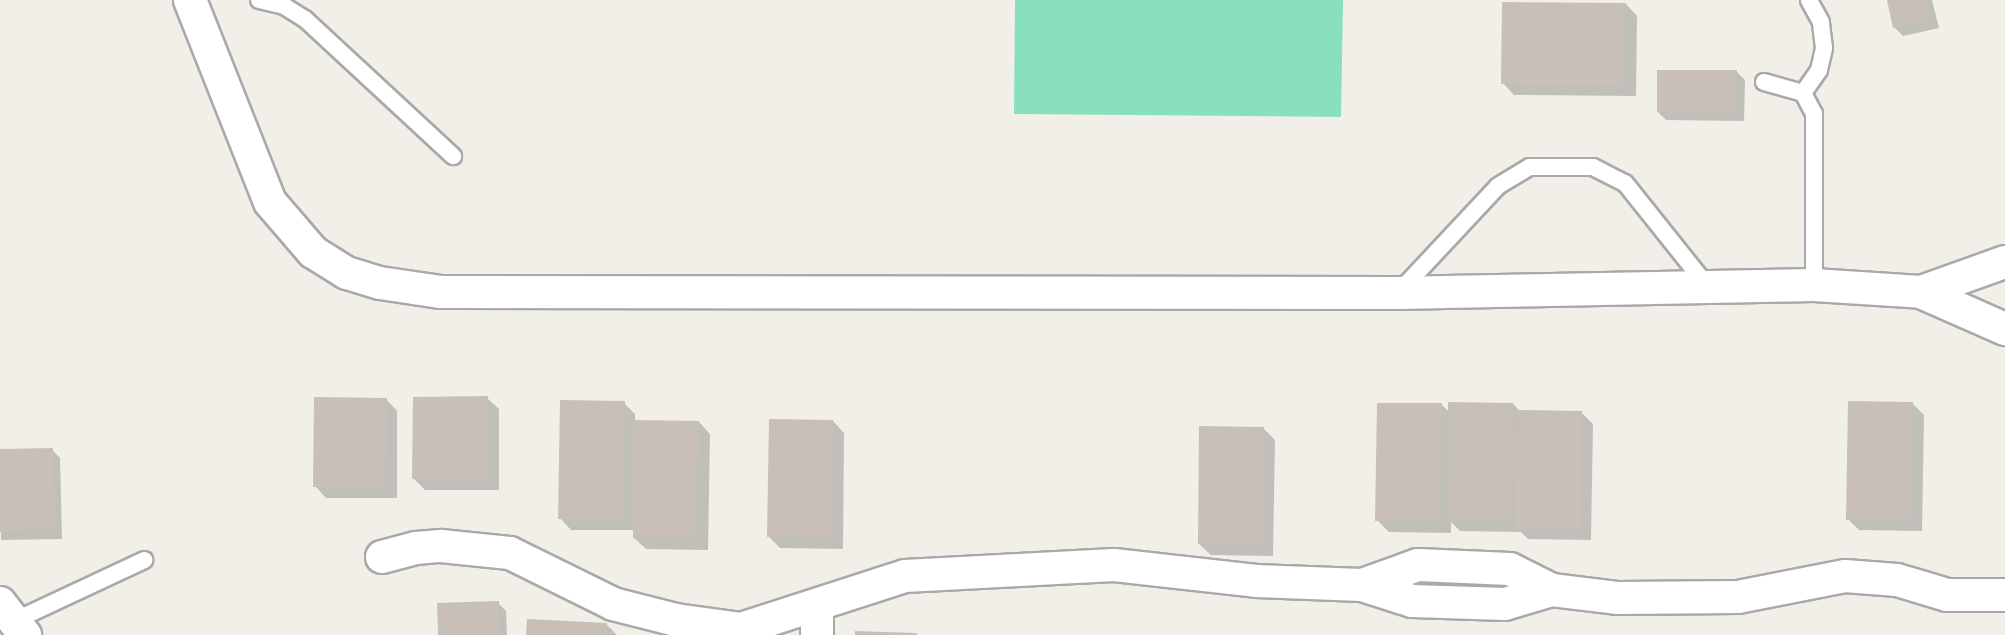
<!DOCTYPE html>
<html>
<head>
<meta charset="utf-8">
<style>
	body { margin:0 }
	#map { position:relative; width:2005px; height:635px; overflow:hidden; background:#f2efe9; font-family:"Archivo Narrow",sans-serif }
	div>[style] { position:absolute }
	.pitch>* { inset:0; background:#88e0be }
	.shadow>* { inset:0; background:#0003 }
	.building>* { inset:0; background:#c7bfb8 }
	.roads { filter:drop-shadow(2px 0 #a9a9a9) drop-shadow(-2px 0 #a9a9a9) drop-shadow(0 2px #a9a9a9) drop-shadow(0 -2px #a9a9a9) }
	.service>* { height:16px; margin:-8px; padding:0 8px; transform-origin:8px; border-radius:8px; background:#fff }
	.minor>* { height:32px; margin:-16px; padding:0 16px; transform-origin:16px; border-radius:16px; background:#fff }
	span { translate:-50% -50%; white-space:nowrap; text-align:center; line-height:1.15; -webkit-text-stroke:5px #fff; paint-order:stroke }
</style>
</head>
<body>
<div id="map">
	<div class="pitch">
		<i style="clip-path:polygon(1015px 0,1343px 0,1341px 117px,1014px 114px)"></i>
	</div>
	<div class="shadow">
		<i style="clip-path:polygon(1888px 0,1932px 0,1939px 28px,1903px 36px,1895px 28px)"></i>
		<i style="clip-path:polygon(1626px 4px,1637px 16px,1636px 96px,1514px 95px,1503px 83px)"></i>
		<i style="clip-path:polygon(1736px 71px,1745px 80px,1744px 121px,1666px 120px,1658px 112px)"></i>
		<i style="clip-path:polygon(487px 398px,499px 409px,499px 490px,425px 490px,414px 479px)"></i>
		<i style="clip-path:polygon(386px 399px,397px 411px,397px 498px,326px 498px,315px 486px)"></i>
		<i style="clip-path:polygon(624px 403px,635px 414px,635px 421px,699px 422px,710px 434px,708px 550px,646px 549px,634px 538px,634px 530px,571px 530px,560px 518px)"></i>
		<i style="clip-path:polygon(1912px 403px,1924px 415px,1922px 531px,1859px 530px,1848px 519px)"></i>
		<i style="clip-path:polygon(1513px 404px,1520px 411px,1581px 412px,1593px 424px,1591px 540px,1528px 539px,1521px 532px,1460px 531px,1451px 522px,1451px 533px,1389px 532px,1377px 520px,1442px 405px,1450px 413px)"></i>
		<i style="clip-path:polygon(833px 421px,844px 433px,843px 549px,780px 548px,769px 537px)"></i>
		<i style="clip-path:polygon(1263px 428px,1275px 440px,1273px 556px,1211px 555px,1199px 544px)"></i>
		<i style="clip-path:polygon(52px 450px,60px 458px,62px 539px,1px 540px,0 451px)"></i>
		<i style="clip-path:polygon(498px 603px,506px 611px,507px 635px,440px 635px)"></i>
		<i style="clip-path:polygon(606px 624px,617px 635px,527px 635px)"></i>
	</div>
	<div class="building">
		<i style="clip-path:polygon(1887px 0,1927px 0,1931px 20px,1893px 28px)"></i>
		<i style="clip-path:polygon(1502px 2px,1626px 3px,1625px 85px,1501px 84px)"></i>
		<i style="clip-path:polygon(1657px 70px,1737px 70px,1736px 113px,1657px 112px)"></i>
		<i style="clip-path:polygon(488px 396px,488px 479px,412px 479px,413px 397px)"></i>
		<i style="clip-path:polygon(314px 397px,387px 398px,386px 487px,313px 487px)"></i>
		<i style="clip-path:polygon(560px 400px,625px 401px,623px 519px,558px 519px)"></i>
		<i style="clip-path:polygon(1848px 401px,1913px 402px,1911px 520px,1846px 520px)"></i>
		<i style="clip-path:polygon(1448px 402px,1513px 403px,1512px 521px,1447px 520px)"></i>
		<i style="clip-path:polygon(1377px 403px,1442px 403px,1440px 522px,1375px 521px)"></i>
		<i style="clip-path:polygon(1517px 410px,1582px 411px,1580px 529px,1515px 528px)"></i>
		<i style="clip-path:polygon(769px 419px,833px 420px,832px 539px,767px 537px)"></i>
		<i style="clip-path:polygon(634px 420px,699px 421px,697px 539px,633px 538px)"></i>
		<i style="clip-path:polygon(1199px 426px,1264px 427px,1262px 545px,1198px 544px)"></i>
		<i style="clip-path:polygon(53px 448px,55px 531px,0 532px,0 449px)"></i>
		<i style="clip-path:polygon(499px 601px,500px 635px,438px 635px,437px 603px)"></i>
		<i style="clip-path:polygon(527px 619px,607px 623px,606px 635px,526px 635px)"></i>
		<i style="clip-path:polygon(855px 631px,917px 633px,917px 635px,855px 635px)"></i>
	</div>
	<div class="roads">
		<div class="service">
			<i style="left:259px;top:0;width:26px;rotate:13deg"></i>
			<i style="left:284px;top:6px;width:25px;rotate:32deg"></i>
			<i style="left:305px;top:19px;width:202px;rotate:42.8deg"></i>
			<i style="left:1764px;top:82px;width:41px;rotate:15.8deg"></i>
			<i style="left:1803px;top:93px;width:24px;rotate:62deg"></i>
			<i style="left:1814px;top:114px;width:171px;rotate:90deg"></i>
			<i style="left:1803px;top:93px;width:28px;rotate:-55deg"></i>
			<i style="left:1819px;top:70px;width:23px;rotate:-77deg"></i>
			<i style="left:1824px;top:48px;width:26px;rotate:-97deg"></i>
			<i style="left:1821px;top:22px;width:25px;rotate:-119deg"></i>
			<i style="left:1398px;top:293px;width:146px;rotate:-46.9deg"></i>
			<i style="left:1498px;top:186px;width:37px;rotate:-31deg"></i>
			<i style="left:1530px;top:167px;width:63px"></i>
			<i style="left:1593px;top:167px;width:36px;rotate:27deg"></i>
			<i style="left:1625px;top:183px;width:133px;rotate:51.4deg"></i>
			<i style="left:14px;top:621px;width:144px;rotate:-25.1deg"></i>
		</div>
		<div class="minor">
			<i style="left:190px;top:0;width:217px;rotate:68.4deg"></i>
			<i style="left:270px;top:202px;width:66px;rotate:49.3deg"></i>
			<i style="left:313px;top:252px;width:40px;rotate:32deg"></i>
			<i style="left:347px;top:273px;width:34px;rotate:17deg"></i>
			<i style="left:380px;top:283px;width:62px;rotate:8.4deg"></i>
			<i style="left:441px;top:292px;width:957px;rotate:0.06deg"></i>
			<i style="left:1398px;top:293px;width:416px;rotate:-1.1deg"></i>
			<i style="left:1814px;top:285px;width:107px;rotate:3.7deg"></i>
			<i style="left:1921px;top:292px;width:92px;rotate:23.8deg"></i>
			<i style="left:1921px;top:292px;width:89px;rotate:-19.7deg"></i>
			<i style="left:382px;top:557px;width:35px;rotate:-15deg"></i>
			<i style="left:416px;top:548px;width:25px;rotate:-5deg"></i>
			<i style="left:441px;top:546px;width:69px;rotate:5.8deg"></i>
			<i style="left:510px;top:553px;width:115px;rotate:26.3deg"></i>
			<i style="left:613px;top:604px;width:65px;rotate:14.3deg"></i>
			<i style="left:676px;top:620px;width:66px;rotate:7.9deg"></i>
			<i style="left:741px;top:629px;width:172px;rotate:-17.9deg"></i>
			<i style="left:905px;top:576px;width:209px;rotate:-3deg"></i>
			<i style="left:1114px;top:565px;width:143px;rotate:6.4deg"></i>
			<i style="left:1256px;top:581px;width:106px;rotate:2.2deg"></i>
			<i style="left:1362px;top:585px;width:52px;rotate:17.7deg"></i>
			<i style="left:1412px;top:601px;width:93px;rotate:1.8deg"></i>
			<i style="left:1505px;top:604px;width:49px;rotate:-16.6deg"></i>
			<i style="left:1362px;top:585px;width:59px;rotate:-19.7deg"></i>
			<i style="left:1418px;top:565px;width:92px;rotate:2.5deg"></i>
			<i style="left:1510px;top:569px;width:47px;rotate:26.6deg"></i>
			<i style="left:1552px;top:590px;width:65px;rotate:7deg"></i>
			<i style="left:1617px;top:598px;width:121px;rotate:-0.5deg"></i>
			<i style="left:1738px;top:597px;width:109px;rotate:-11.1deg"></i>
			<i style="left:1845px;top:576px;width:52px;rotate:4.4deg"></i>
			<i style="left:1897px;top:580px;width:52px;rotate:16.7deg"></i>
			<i style="left:1947px;top:595px;width:58px"></i>
			<i style="left:0;top:603px;width:41px;rotate:52deg"></i>
			<i style="left:817px;top:606px;width:29px;rotate:90deg"></i>
		</div>
	</div>
</div>
</body>
</html>
